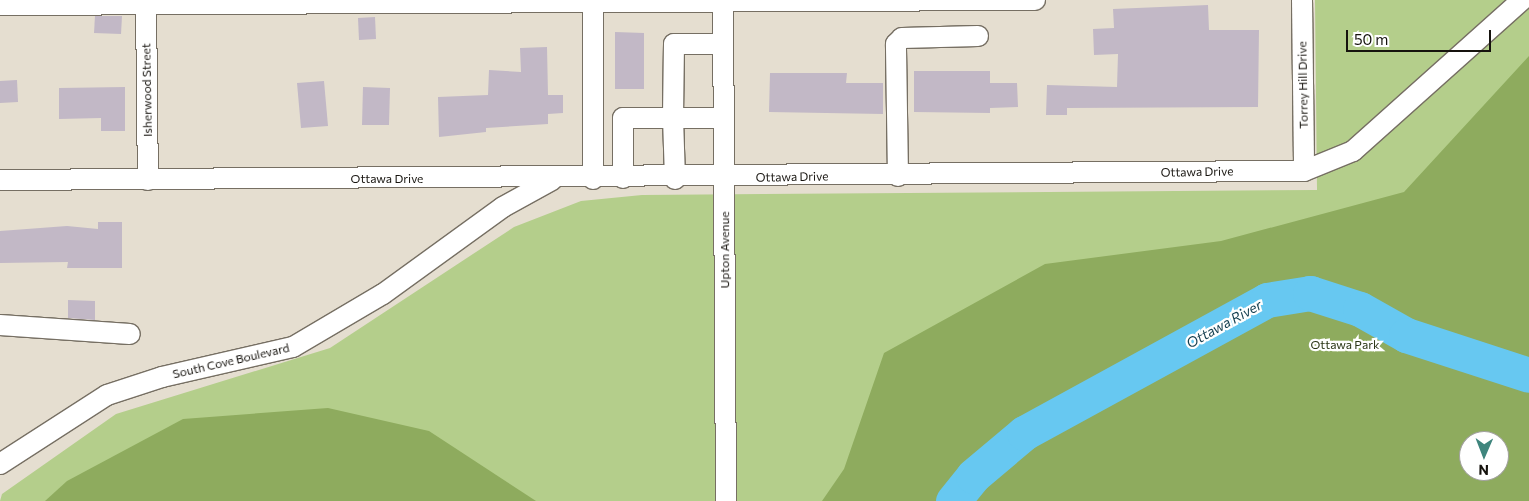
<!DOCTYPE html>
<html>
<head>
<meta charset="utf-8">
<style>
	body { margin:0 }
	#map { position:relative; width:1529px; height:501px; overflow:hidden; background:#e5ded0; font-family:Commissioner,sans-serif }
	div>[style] { position:absolute }
	.green>* { inset:0; background:#b4ce8b }
	.forest>* { inset:0; background:#8eab5e }
	.river>* { height:35px; margin:-17.5px; padding:0 17.5px; transform-origin:17.5px; border-radius:17.5px; background:#67c8f1 }
	.building>* { inset:0; background:#c2b8c6 }
	.roads { filter:drop-shadow(1px 0 #766f63) drop-shadow(-1px 0 #766f63) drop-shadow(0 1px #766f63) drop-shadow(0 -1px #766f63) }
	.minor>* { height:20px; margin:-10px; padding:0 10px; transform-origin:10px; border-radius:10px; background:#fff }
	span { translate:-50% -50%; white-space:nowrap; text-align:center; line-height:1.15; -webkit-text-stroke:4.5px #fff; paint-order:stroke }
	.street-label { font-size:12px; color:#16130e }
	.park-label { font-size:12px; color:#293514 }
	.water-label { font-size:14px; color:#123d4e; font-style:italic }
	.north { position:absolute; left:1459px; top:431px; width:50px; height:50px; box-sizing:border-box; background:#fff; border:1px solid #a2a19f; border-radius:50%; rotate:181deg; font-size:14px; font-weight:700; line-height:20px; text-align:center; color:#16130e }
	.north::after { content:''; display:block; margin:auto; width:18px; height:22px; background:#3f857d; clip-path:polygon(50% 0,100% 100%,50% 72%,0 100%) }
	.scale { position:absolute; left:1346px; top:30px; width:145px; height:22px; box-sizing:border-box; border:2px solid #16130e; border-top:0; padding-left:6px; font-size:15px; line-height:18px; white-space:nowrap; color:#16130e; -webkit-text-stroke:4px #fff; paint-order:stroke }
</style>
</head>
<body>
<div id="map">
	<div class="green">
		<i style="clip-path:polygon(evenodd,1315px 0,1529px 0,1529px 501px,0 501px,2px 494px,116px 414px,330px 348px,514px 227px,581px 201px,642px 195px,1317px 190px,1315px 0,1469px 441px,1499px 441px,1499px 471px,1469px 471px,1469px 441px)"></i>
	</div>
	<div class="forest">
		<i style="clip-path:polygon(evenodd,1529px 56px,1529px 501px,822px 501px,844px 469px,884px 353px,1045px 264px,1221px 241px,1404px 192px,1529px 56px,1469px 441px,1499px 441px,1499px 471px,1469px 471px,1469px 441px)"></i>
		<i style="clip-path:polygon(328px 408px,429px 431px,536px 501px,45px 501px,67px 481px,183px 419px)"></i>
	</div>
	<div class="river">
		<i style="left:953px;top:501px;width:32px;rotate:-51deg"></i>
		<i style="left:973px;top:476px;width:67px;rotate:-40.1deg"></i>
		<i style="left:1024px;top:433px;width:277px;rotate:-28.7deg"></i>
		<i style="left:1267px;top:300px;width:44px;rotate:-9.2deg"></i>
		<i style="left:1310px;top:293px;width:52px;rotate:17.7deg"></i>
		<i style="left:1360px;top:309px;width:53px;rotate:29.5deg"></i>
		<i style="left:1406px;top:335px;width:129px;rotate:18deg"></i>
	</div>
	<div class="building">
		<i style="clip-path:polygon(1208px 5px,1209px 30px,1259px 30px,1258px 107px,1067px 108px,1067px 115px,1046px 115px,1047px 85px,1117px 87px,1118px 54px,1094px 55px,1093px 29px,1114px 28px,1113px 9px)"></i>
		<i style="clip-path:polygon(95px 16px,122px 16px,121px 34px,94px 33px)"></i>
		<i style="clip-path:polygon(375px 17px,376px 39px,359px 40px,358px 18px)"></i>
		<i style="clip-path:polygon(615px 32px,644px 33px,644px 89px,615px 89px)"></i>
		<i style="clip-path:polygon(547px 47px,548px 95px,563px 95px,563px 113px,548px 114px,548px 124px,486px 128px,486px 132px,439px 137px,438px 97px,488px 95px,489px 70px,521px 72px,520px 48px)"></i>
		<i style="clip-path:polygon(914px 71px,990px 71px,990px 83px,1017px 83px,1018px 107px,990px 108px,990px 113px,914px 112px)"></i>
		<i style="clip-path:polygon(770px 73px,847px 73px,846px 83px,883px 83px,883px 114px,769px 112px)"></i>
		<i style="clip-path:polygon(17px 80px,18px 102px,0 103px,0 81px)"></i>
		<i style="clip-path:polygon(324px 81px,328px 126px,301px 128px,297px 83px)"></i>
		<i style="clip-path:polygon(125px 87px,125px 131px,101px 131px,101px 118px,59px 119px,59px 88px)"></i>
		<i style="clip-path:polygon(363px 87px,390px 88px,389px 125px,362px 125px)"></i>
		<i style="clip-path:polygon(98px 222px,122px 222px,122px 268px,67px 268px,68px 262px,0 263px,0 231px,67px 226px,98px 229px)"></i>
		<i style="clip-path:polygon(68px 300px,95px 301px,95px 320px,68px 318px)"></i>
	</div>
	<div class="roads">
		<div class="minor">
			<i style="left:146px;top:0;width:180px;rotate:89.4deg"></i>
			<i style="left:723px;top:0;width:501px;rotate:89.66deg"></i>
			<i style="left:1302px;top:0;width:171px;rotate:89.3deg"></i>
			<i style="left:0;top:5px;width:1035px;rotate:-0.28deg"></i>
			<i style="left:723px;top:44px;width:49px;rotate:180deg"></i>
			<i style="left:674px;top:44px;width:74px;rotate:90.8deg"></i>
			<i style="left:673px;top:118px;width:51px"></i>
			<i style="left:898px;top:176px;width:132px;rotate:-90.9deg"></i>
			<i style="left:896px;top:44px;width:8px;rotate:-45deg"></i>
			<i style="left:902px;top:38px;width:76px;rotate:-1.5deg"></i>
			<i style="left:623px;top:178px;width:60px;rotate:-90deg"></i>
			<i style="left:623px;top:118px;width:50px"></i>
			<i style="left:673px;top:118px;width:61px;rotate:88.1deg"></i>
			<i style="left:593px;top:179px;width:178px;rotate:-90deg"></i>
			<i style="left:0;top:180px;width:1304px;rotate:-0.4deg"></i>
			<i style="left:1304px;top:171px;width:53px;rotate:-22.2deg"></i>
			<i style="left:1353px;top:151px;width:227px;rotate:-41.8deg"></i>
			<i style="left:0;top:325px;width:130px;rotate:4deg"></i>
			<i style="left:0;top:464px;width:127px;rotate:-32.8deg"></i>
			<i style="left:107px;top:395px;width:58px;rotate:-18.1deg"></i>
			<i style="left:162px;top:377px;width:134px;rotate:-12.9deg"></i>
			<i style="left:293px;top:347px;width:104px;rotate:-30.5deg"></i>
			<i style="left:383px;top:294px;width:148px;rotate:-35.9deg"></i>
			<i style="left:503px;top:207px;width:56px;rotate:-28.9deg"></i>
		</div>
	</div>
	<div class="street-label">
		<span style="left:1303px;top:85px;rotate:-91deg">Torrey Hill Drive</span>
		<span style="left:147px;top:90px;rotate:-91deg">Isherwood Street</span>
		<span style="left:1197px;top:172px;rotate:-1deg">Ottawa Drive</span>
		<span style="left:792px;top:177px;rotate:-1deg">Ottawa Drive</span>
		<span style="left:387px;top:179px">Ottawa Drive</span>
		<span style="left:725px;top:250px;rotate:-90deg">Upton Avenue</span>
		<span style="left:231px;top:361px;rotate:-13deg">South Cove Boulevard</span>
	</div>
	<div class="park-label">
		<span style="left:1345px;top:345px">Ottawa Park</span>
	</div>
	<div class="water-label">
		<span style="left:1224px;top:324px;rotate:-29deg">Ottawa River</span>
	</div>
	<div class="north">N</div>
	<div class="scale">50 m</div>
</div>
</body>
</html>
